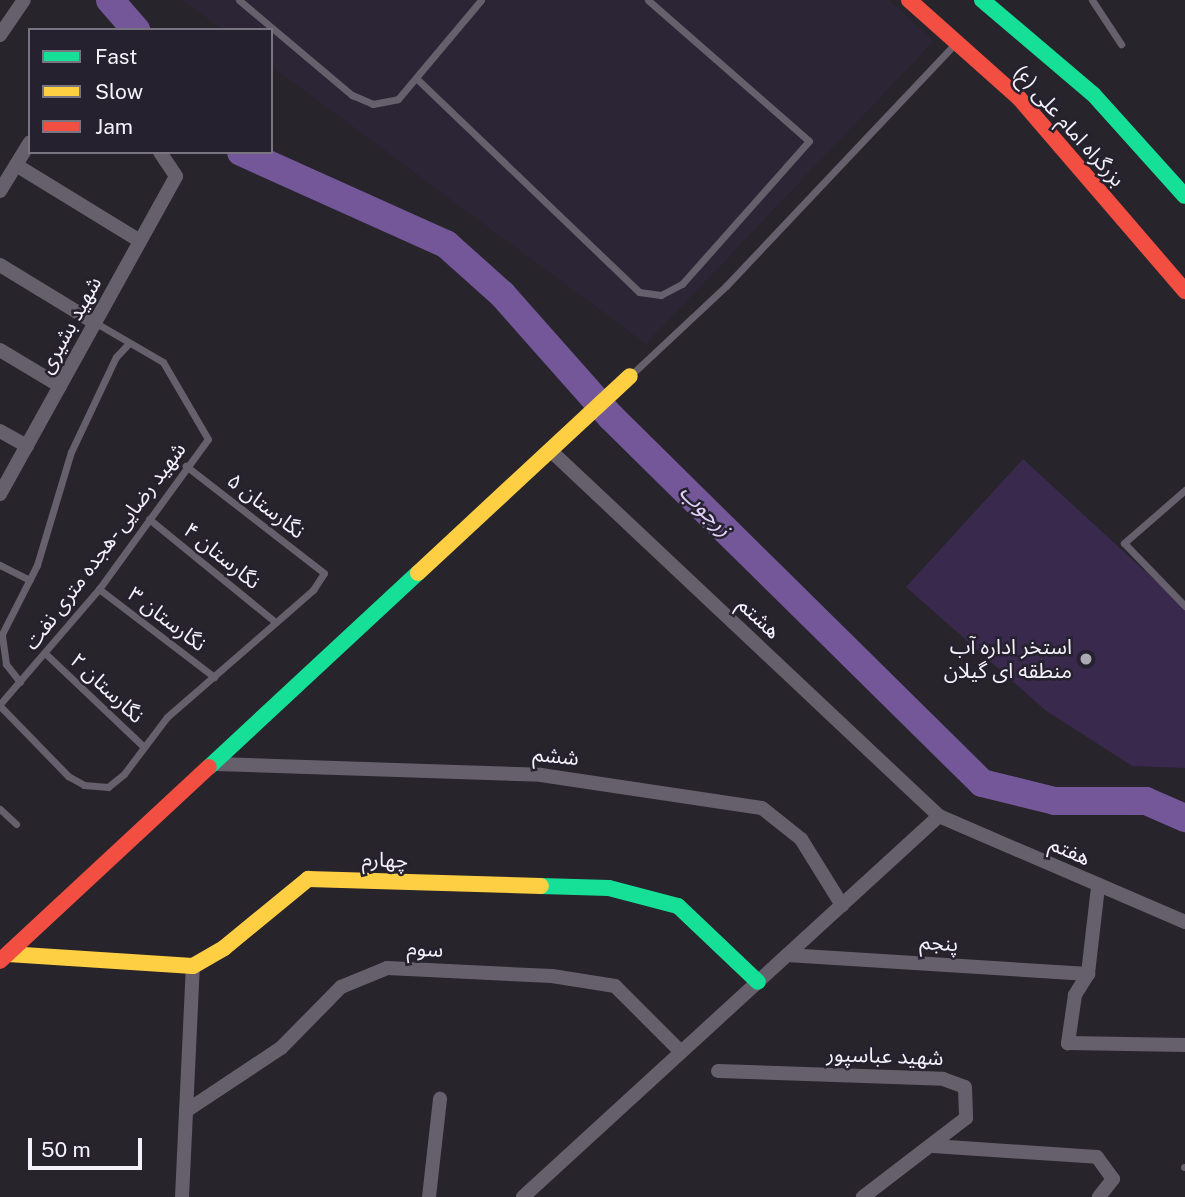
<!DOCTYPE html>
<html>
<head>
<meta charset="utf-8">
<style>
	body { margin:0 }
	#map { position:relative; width:1185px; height:1197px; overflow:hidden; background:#27242b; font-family:"Public Sans","Noto Sans Arabic",sans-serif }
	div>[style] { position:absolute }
	.built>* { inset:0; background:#2b2536 }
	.green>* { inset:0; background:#392a4d }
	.river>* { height:28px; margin:-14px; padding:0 14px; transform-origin:14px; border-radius:14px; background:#735799 }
	.lane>* { height:7px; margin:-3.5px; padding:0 3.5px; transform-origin:3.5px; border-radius:3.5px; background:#65606c }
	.street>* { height:14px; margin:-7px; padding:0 7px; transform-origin:7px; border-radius:7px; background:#65606c }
	.fast>* { height:16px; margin:-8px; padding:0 8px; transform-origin:8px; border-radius:8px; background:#16e098 }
	.slow>* { height:16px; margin:-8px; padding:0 8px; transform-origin:8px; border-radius:8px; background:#ffcf43 }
	.jam>* { height:16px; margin:-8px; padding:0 8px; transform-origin:8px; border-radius:8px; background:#f24e42 }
	.dots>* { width:19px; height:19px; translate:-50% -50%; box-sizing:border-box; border:4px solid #26212e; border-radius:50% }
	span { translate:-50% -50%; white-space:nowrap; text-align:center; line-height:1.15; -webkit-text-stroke:5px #26212e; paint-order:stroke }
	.street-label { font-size:21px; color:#f4f1fb }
	.poi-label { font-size:21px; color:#f4f1fb }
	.right { translate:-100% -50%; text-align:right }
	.water-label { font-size:23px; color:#e2d2fb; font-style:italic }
	.legend { position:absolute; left:28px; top:28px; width:245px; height:126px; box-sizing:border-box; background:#26212e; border:2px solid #787480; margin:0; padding:9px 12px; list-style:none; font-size:21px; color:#f4f1fb }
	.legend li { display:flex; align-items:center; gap:14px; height:35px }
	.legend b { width:35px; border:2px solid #787480 }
	.scale { position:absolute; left:28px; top:1138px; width:114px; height:32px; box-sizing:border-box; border:4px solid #f4f1fb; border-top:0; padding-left:9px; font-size:21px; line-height:24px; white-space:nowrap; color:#f4f1fb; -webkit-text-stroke:5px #26212e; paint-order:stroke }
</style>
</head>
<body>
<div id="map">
	<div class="built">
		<i style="clip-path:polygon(183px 0,889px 0,934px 41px,646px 344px,271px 66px,271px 30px,223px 30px)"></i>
	</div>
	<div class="green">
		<i style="clip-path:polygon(1023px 459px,1185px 608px,1185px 768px,1132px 766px,1045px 710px,906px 587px)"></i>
	</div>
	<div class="river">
		<i style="left:110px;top:0;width:40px;rotate:49deg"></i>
		<i style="left:241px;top:152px;width:225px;rotate:24.2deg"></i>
		<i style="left:446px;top:244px;width:75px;rotate:41.8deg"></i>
		<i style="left:502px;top:294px;width:164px;rotate:48.5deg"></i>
		<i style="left:611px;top:417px;width:521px;rotate:44.61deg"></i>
		<i style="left:982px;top:783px;width:75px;rotate:13.9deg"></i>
		<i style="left:1055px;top:801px;width:91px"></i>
		<i style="left:1146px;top:801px;width:43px;rotate:23.6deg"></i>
	</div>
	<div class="lane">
		<i style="left:239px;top:0;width:148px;rotate:40.1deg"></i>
		<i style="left:352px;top:95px;width:23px;rotate:23deg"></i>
		<i style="left:373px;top:104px;width:25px;rotate:-11deg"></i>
		<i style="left:398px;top:99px;width:129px;rotate:-50deg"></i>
		<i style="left:1092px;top:0;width:53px;rotate:56.6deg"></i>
		<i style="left:416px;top:78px;width:309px;rotate:43.8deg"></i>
		<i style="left:639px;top:292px;width:22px;rotate:8deg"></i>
		<i style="left:661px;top:295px;width:24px;rotate:-28deg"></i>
		<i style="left:682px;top:284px;width:191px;rotate:-48.4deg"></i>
		<i style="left:809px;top:141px;width:214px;rotate:-138.8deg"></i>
		<i style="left:633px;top:373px;width:127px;rotate:-43.1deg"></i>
		<i style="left:726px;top:286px;width:329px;rotate:-46.6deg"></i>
		<i style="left:1185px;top:490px;width:81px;rotate:139deg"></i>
		<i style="left:1124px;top:543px;width:88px;rotate:45.9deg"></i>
		<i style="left:149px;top:519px;width:160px;rotate:39.2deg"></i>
		<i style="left:0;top:565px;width:33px;rotate:27deg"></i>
		<i style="left:99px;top:589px;width:145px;rotate:37.4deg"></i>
		<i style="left:47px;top:655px;width:132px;rotate:43.5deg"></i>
		<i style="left:20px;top:682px;width:23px;rotate:-128deg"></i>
		<i style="left:6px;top:664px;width:30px;rotate:-98deg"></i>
		<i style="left:2px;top:634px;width:77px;rotate:-63.1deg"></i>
		<i style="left:37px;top:565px;width:118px;rotate:-73.3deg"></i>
		<i style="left:71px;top:452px;width:105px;rotate:-64.7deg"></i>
		<i style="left:116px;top:357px;width:18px;rotate:-47deg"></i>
		<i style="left:0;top:704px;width:152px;rotate:-49.3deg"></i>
		<i style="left:99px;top:589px;width:185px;rotate:-54deg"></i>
		<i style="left:208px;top:439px;width:89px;rotate:-120.3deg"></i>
		<i style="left:163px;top:362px;width:78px;rotate:-149.8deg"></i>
		<i style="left:0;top:706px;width:98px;rotate:45.8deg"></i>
		<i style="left:68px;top:776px;width:18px;rotate:29deg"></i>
		<i style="left:84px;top:785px;width:24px;rotate:5deg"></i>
		<i style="left:108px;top:787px;width:21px;rotate:-39deg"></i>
		<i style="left:124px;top:774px;width:71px;rotate:-53deg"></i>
		<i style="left:167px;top:717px;width:194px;rotate:-41deg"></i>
		<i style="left:313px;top:590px;width:20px;rotate:-57deg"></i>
		<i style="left:324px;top:573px;width:175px;rotate:-142.2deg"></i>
		<i style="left:0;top:809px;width:22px;rotate:43deg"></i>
		<i style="left:1184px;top:1167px;width:1px"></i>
	</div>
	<div class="street">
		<i style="left:0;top:35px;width:42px;rotate:-55.6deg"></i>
		<i style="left:16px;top:165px;width:145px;rotate:31.5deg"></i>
		<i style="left:0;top:191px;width:57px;rotate:-58.5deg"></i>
		<i style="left:0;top:265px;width:111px;rotate:31.4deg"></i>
		<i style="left:0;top:350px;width:70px;rotate:31deg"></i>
		<i style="left:0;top:431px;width:31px;rotate:29deg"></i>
		<i style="left:550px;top:450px;width:534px;rotate:43.26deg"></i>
		<i style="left:939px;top:816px;width:268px;rotate:23.3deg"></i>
		<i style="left:0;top:494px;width:363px;rotate:-61deg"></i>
		<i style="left:176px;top:176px;width:29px;rotate:-124deg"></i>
		<i style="left:215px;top:764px;width:326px;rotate:1.9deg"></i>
		<i style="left:541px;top:775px;width:223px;rotate:8.5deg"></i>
		<i style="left:762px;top:808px;width:50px;rotate:38.5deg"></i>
		<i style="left:801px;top:839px;width:78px;rotate:58.2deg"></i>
		<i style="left:1098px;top:887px;width:88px;rotate:96.6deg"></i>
		<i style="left:1088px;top:974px;width:25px;rotate:122deg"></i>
		<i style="left:1075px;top:995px;width:49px;rotate:98.3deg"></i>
		<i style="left:1068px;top:1043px;width:117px;rotate:1deg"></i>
		<i style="left:787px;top:955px;width:302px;rotate:3.6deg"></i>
		<i style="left:718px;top:1071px;width:225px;rotate:2deg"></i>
		<i style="left:943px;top:1079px;width:23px;rotate:20deg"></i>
		<i style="left:965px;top:1087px;width:31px;rotate:88deg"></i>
		<i style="left:966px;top:1118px;width:130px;rotate:142.5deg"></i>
		<i style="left:186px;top:1111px;width:114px;rotate:-33.6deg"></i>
		<i style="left:281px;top:1048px;width:86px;rotate:-45.5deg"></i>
		<i style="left:341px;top:987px;width:50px;rotate:-22.4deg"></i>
		<i style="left:387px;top:968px;width:165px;rotate:2.8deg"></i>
		<i style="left:552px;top:976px;width:64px;rotate:9deg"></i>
		<i style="left:615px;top:986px;width:93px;rotate:45deg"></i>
		<i style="left:933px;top:1146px;width:164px;rotate:3.8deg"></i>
		<i style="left:1097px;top:1157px;width:27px;rotate:54deg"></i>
		<i style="left:1113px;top:1179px;width:23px;rotate:128deg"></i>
		<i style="left:182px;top:1197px;width:231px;rotate:-87.3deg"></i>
		<i style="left:429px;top:1197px;width:99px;rotate:-83.6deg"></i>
		<i style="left:523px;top:1197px;width:564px;rotate:-42.49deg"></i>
	</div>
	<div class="fast">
		<i style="left:982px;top:0;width:145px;rotate:40.3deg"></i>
		<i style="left:1093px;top:94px;width:137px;rotate:48deg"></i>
		<i style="left:209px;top:767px;width:285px;rotate:-42.9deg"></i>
		<i style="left:541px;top:886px;width:68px;rotate:1.7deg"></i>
		<i style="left:609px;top:888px;width:71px;rotate:14.6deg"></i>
		<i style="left:678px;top:906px;width:110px;rotate:43.5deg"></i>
	</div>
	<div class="slow">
		<i style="left:418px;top:573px;width:289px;rotate:-42.9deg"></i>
		<i style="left:8px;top:954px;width:185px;rotate:3.7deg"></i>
		<i style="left:193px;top:966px;width:36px;rotate:-30deg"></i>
		<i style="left:224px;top:948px;width:109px;rotate:-39.4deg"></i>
		<i style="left:308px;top:879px;width:233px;rotate:1.7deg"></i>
	</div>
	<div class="jam">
		<i style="left:909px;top:0;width:147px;rotate:41.7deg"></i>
		<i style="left:1019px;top:98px;width:255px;rotate:49.3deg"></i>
		<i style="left:0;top:961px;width:285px;rotate:-42.9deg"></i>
	</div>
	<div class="dots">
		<i style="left:1086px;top:659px;background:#aca9b2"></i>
	</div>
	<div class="street-label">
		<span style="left:1069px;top:126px;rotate:48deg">بزرگراه امام علی (ع)</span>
		<span style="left:70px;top:325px;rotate:-61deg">شهید بشیری</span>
		<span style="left:266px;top:506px;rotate:38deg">نگارستان ۵</span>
		<span style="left:105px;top:546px;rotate:-53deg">شهید رضایی -هجده متری نفت</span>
		<span style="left:222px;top:556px;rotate:39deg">نگارستان ۴</span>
		<span style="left:759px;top:618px;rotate:43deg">هشتم</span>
		<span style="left:167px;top:619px;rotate:37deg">نگارستان ۳</span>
		<span style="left:107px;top:688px;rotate:43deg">نگارستان ۲</span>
		<span style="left:556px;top:756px;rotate:6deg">ششم</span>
		<span style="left:1070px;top:851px;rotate:24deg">هفتم</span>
		<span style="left:385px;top:860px;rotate:2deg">چهارم</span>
		<span style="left:939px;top:943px;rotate:4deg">پنجم</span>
		<span style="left:425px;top:949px;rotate:3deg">سوم</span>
		<span style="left:885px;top:1056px;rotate:2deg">شهید عباسپور</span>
	</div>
	<div class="poi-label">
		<span class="right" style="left:1072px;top:659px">استخر اداره آب<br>منطقه ای گیلان</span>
	</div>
	<div class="water-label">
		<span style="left:706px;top:510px;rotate:45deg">زرجوب</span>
	</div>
	<ul class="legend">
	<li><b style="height:9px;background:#16e098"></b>Fast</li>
	<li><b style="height:9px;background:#ffcf43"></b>Slow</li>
	<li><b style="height:9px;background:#f24e42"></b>Jam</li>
	</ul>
	<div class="scale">50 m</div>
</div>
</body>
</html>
